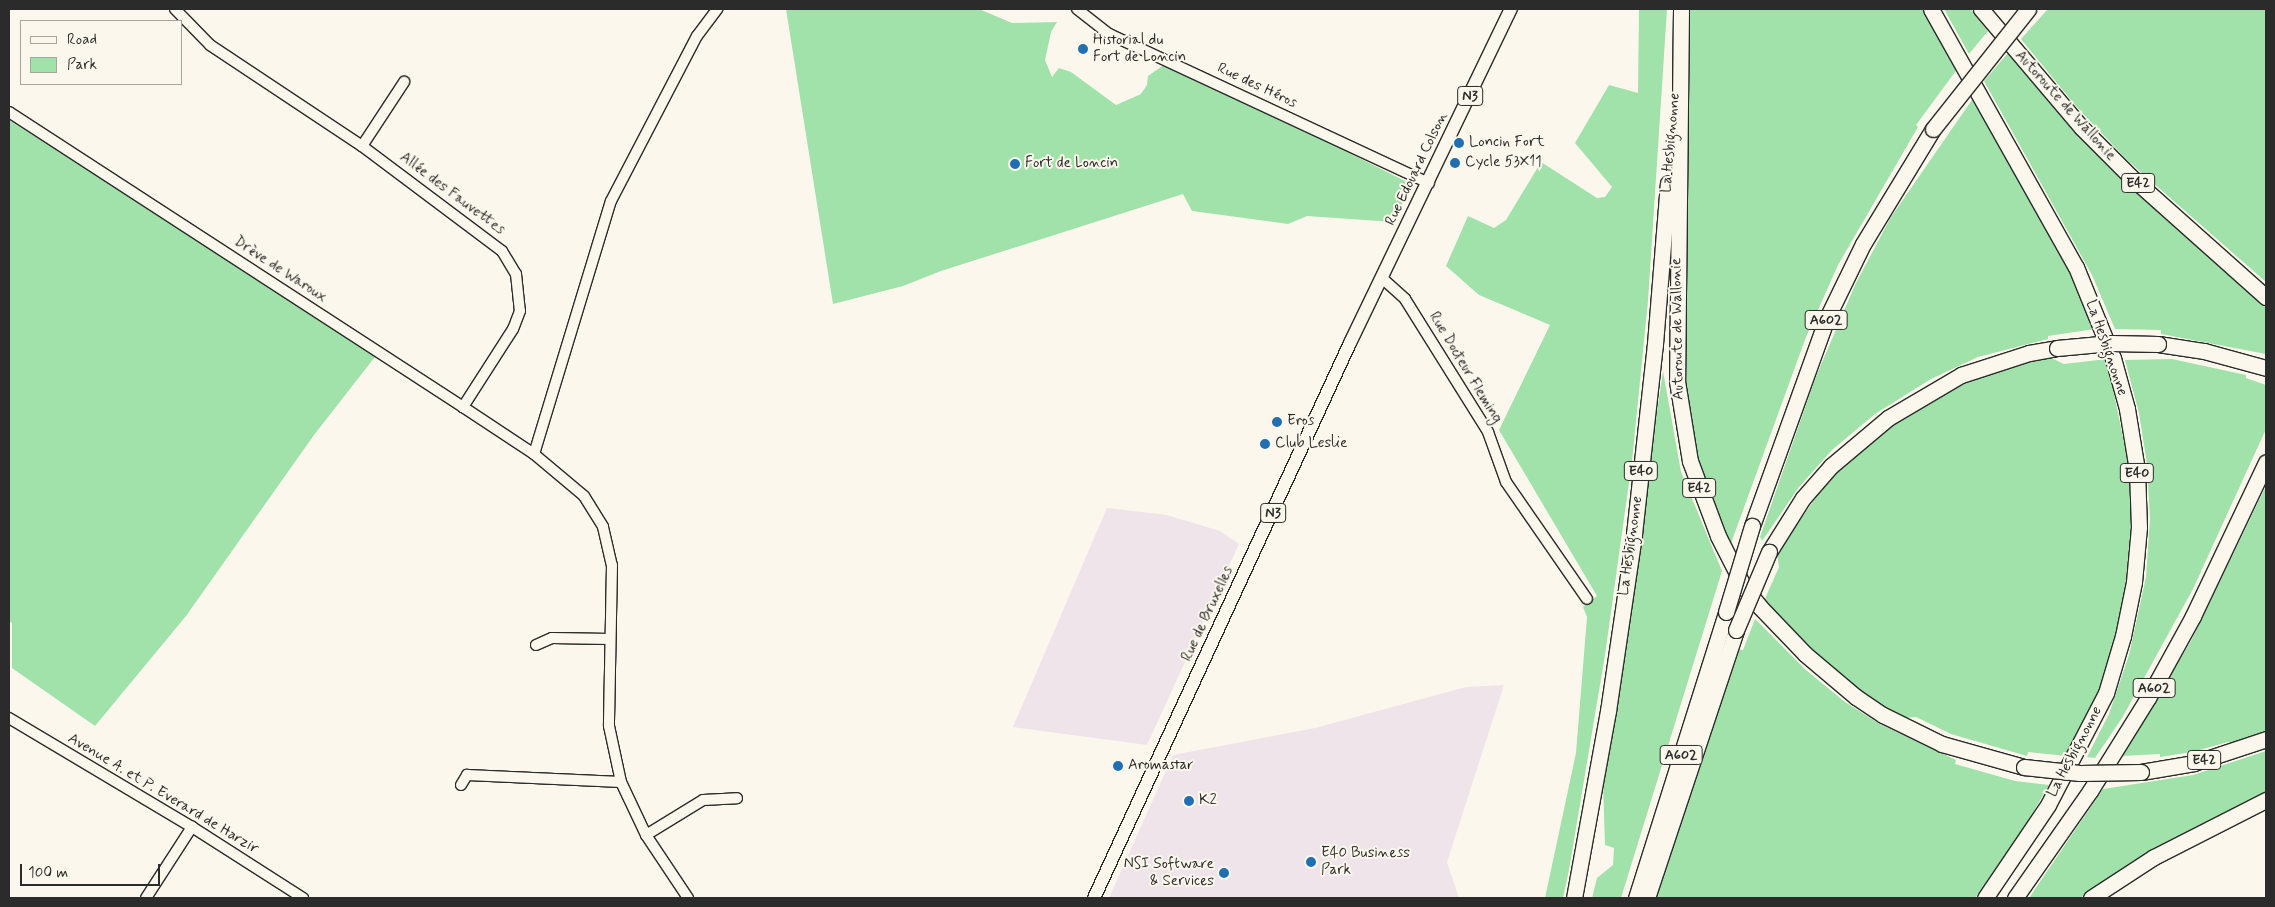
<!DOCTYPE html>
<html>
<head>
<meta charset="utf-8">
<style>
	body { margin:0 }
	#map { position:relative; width:2275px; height:907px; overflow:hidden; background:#fbf7ec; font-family:Mynerve,sans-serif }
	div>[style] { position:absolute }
	.built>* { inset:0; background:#eee4ea }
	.green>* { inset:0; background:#a1e1aa }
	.roads { filter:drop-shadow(1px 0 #2b2b2b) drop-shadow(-1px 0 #2b2b2b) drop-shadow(0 1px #2b2b2b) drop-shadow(0 -1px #2b2b2b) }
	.minor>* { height:10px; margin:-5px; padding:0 5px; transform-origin:5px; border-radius:5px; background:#fbf7ec }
	.major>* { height:12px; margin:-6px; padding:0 6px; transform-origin:6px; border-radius:6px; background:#fbf7ec }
	.highway>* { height:15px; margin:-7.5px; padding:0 7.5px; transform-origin:7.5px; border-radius:7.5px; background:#fbf7ec }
	.bridges { filter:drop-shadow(1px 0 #2b2b2b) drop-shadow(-1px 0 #2b2b2b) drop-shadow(0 1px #2b2b2b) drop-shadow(0 -1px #2b2b2b) }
	.highway-bridge>* { height:15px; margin:-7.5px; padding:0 7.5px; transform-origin:7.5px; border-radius:7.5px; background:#fbf7ec }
	.dots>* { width:14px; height:14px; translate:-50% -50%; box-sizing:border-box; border:2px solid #fbf7ec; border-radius:50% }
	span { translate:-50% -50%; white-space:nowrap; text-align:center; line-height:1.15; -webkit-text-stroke:4px #fbf7ec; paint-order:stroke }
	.shield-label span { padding:1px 4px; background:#fbf7ec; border:1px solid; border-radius:4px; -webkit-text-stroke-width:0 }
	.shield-label { font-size:14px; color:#2b2b2b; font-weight:700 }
	.poi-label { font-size:15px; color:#2b2b2b }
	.left { translate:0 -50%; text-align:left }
	.right { translate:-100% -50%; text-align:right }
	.street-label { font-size:15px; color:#2b2b2b }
	.frame { position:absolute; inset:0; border:10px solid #2b2b2b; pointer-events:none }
	.legend { position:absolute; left:20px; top:20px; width:162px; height:65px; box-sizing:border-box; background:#fbf7ec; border:1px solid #a8a59f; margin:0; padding:6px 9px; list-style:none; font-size:15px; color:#2b2b2b }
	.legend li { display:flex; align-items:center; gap:10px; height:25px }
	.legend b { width:25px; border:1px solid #a8a59f }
	.scale { position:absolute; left:20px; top:864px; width:140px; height:22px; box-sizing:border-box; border:2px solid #2b2b2b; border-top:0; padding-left:6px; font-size:15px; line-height:18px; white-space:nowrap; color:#2b2b2b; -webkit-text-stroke:4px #fbf7ec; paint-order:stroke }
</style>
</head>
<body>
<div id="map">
	<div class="built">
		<i style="clip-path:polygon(1107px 508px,1167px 515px,1220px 531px,1239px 544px,1147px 745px,1013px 727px)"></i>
		<i style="clip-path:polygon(1504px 685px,1447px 862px,1459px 898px,1109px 898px,1173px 755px,1315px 728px,1466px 687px)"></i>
	</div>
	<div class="green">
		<i style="clip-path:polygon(786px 9px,979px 9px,1012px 23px,1057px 22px,1051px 32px,1045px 60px,1052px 77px,1059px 68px,1071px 72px,1116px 105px,1141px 94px,1147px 85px,1148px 76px,1168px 62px,1411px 184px,1394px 222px,1307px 216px,1288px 224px,1192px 211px,1183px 194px,941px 271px,903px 286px,833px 304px)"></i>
		<i style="clip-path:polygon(1639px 9px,1667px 9px,1648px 301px,1632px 461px,1605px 655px,1569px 870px,1563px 898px,1545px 898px,1576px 753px,1587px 617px,1583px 607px,1597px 596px,1499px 430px,1550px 325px,1479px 295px,1446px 266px,1468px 216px,1494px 228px,1506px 220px,1541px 162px,1597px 198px,1605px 197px,1612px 187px,1575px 143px,1609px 85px,1638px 93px)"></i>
		<i style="clip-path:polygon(1688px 9px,1923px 9px,1958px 68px,1916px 125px,1918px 127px,1838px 265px,1806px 337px,1730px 546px,1699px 472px,1686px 417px,1683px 362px)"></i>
		<i style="clip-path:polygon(1944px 9px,1971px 9px,1988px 31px,1969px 54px)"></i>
		<i style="clip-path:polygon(2048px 9px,2266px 9px,2266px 282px,2127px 160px,2075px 105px,2021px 39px)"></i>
		<i style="clip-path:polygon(2008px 53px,2104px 160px,2217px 265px,2266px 305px,2266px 354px,2161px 334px,2161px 330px,2115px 329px,2092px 275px,1984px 81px)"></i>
		<i style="clip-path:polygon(1974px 97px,2069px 270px,2095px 329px,2048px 336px,2048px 339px,1978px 357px,1931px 379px,1875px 414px,1832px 450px,1799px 487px,1762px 541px,1760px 537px,1815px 379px,1855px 285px,1891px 217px)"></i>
		<i style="clip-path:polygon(9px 120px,378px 353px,314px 435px,186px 616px,95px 726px,12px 668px,12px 623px,9px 621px)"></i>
		<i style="clip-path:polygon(2049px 357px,2064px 364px,2107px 359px,2130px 472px,2132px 514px,2123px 612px,2097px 698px,2067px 756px,2028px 752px,2027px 756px,1951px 734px,1916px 717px,1904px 718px,1864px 696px,1829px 669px,1764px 601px,1779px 567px,1777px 553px,1829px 479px,1861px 448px,1900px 418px,1947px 391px,2006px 368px)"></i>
		<i style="clip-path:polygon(2172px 359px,2246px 375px,2246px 378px,2266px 385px,2266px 429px,2193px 589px,2122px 718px,2095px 758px,2087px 757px,2109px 714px,2129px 655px,2146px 577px,2150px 519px,2147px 464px,2139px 413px,2125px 360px)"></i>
		<i style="clip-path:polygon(1663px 371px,1681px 472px,1722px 571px,1621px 898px,1592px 898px,1597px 878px,1613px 865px,1614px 848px,1605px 845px,1603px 782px)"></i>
		<i style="clip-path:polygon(2266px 486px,2266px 732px,2234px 744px,2228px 742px,2192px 752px,2160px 757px,2160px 754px,2122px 756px,2191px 641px)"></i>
		<i style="clip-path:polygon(1755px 619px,1807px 671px,1845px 702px,1878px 723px,1956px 760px,1955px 764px,2015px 781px,2049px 785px,2019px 836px,1975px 898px,1652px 898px,1737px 649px,1743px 650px)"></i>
		<i style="clip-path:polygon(2266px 751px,2266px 793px,2170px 841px,2080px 898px,2029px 898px,2103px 789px,2193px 775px)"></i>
	</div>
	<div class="roads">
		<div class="minor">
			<i style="left:175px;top:9px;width:50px;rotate:45.8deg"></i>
			<i style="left:210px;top:45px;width:182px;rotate:33.6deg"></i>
			<i style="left:362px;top:146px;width:175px;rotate:36.9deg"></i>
			<i style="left:502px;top:251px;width:27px;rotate:59deg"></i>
			<i style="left:516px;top:274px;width:37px;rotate:84deg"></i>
			<i style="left:520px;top:311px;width:19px;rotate:111deg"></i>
			<i style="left:513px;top:329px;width:93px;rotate:122.7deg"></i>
			<i style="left:1077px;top:9px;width:41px;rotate:38deg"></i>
			<i style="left:1109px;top:34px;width:353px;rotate:25deg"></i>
			<i style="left:9px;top:112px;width:541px;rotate:33.01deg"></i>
			<i style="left:463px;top:407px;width:85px;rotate:33.5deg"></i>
			<i style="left:534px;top:454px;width:65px;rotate:40deg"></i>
			<i style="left:584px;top:496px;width:36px;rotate:58deg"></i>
			<i style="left:603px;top:527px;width:39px;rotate:77deg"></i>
			<i style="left:612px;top:565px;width:161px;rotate:91.1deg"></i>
			<i style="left:609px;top:726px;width:57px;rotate:77.9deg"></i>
			<i style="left:621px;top:782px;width:59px;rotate:64.7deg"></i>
			<i style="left:646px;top:835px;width:76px;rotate:56.3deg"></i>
			<i style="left:362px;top:146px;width:77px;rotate:-56.7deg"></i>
			<i style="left:1383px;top:279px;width:30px;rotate:42deg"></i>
			<i style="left:1405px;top:299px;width:157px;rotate:58deg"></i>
			<i style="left:1488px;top:432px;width:53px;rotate:70.2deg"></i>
			<i style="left:1506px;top:482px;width:142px;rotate:55.3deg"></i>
			<i style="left:534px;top:454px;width:264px;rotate:-73.1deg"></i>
			<i style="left:611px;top:201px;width:186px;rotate:-62.5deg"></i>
			<i style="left:697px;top:36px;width:34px;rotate:-53deg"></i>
			<i style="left:536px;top:645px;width:17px;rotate:-24deg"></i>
			<i style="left:552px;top:638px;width:58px;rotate:1deg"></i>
			<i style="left:9px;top:718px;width:213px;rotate:30.8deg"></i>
			<i style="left:192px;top:827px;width:132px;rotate:32.6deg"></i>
			<i style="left:461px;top:785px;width:12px;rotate:-59deg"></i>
			<i style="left:467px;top:775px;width:154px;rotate:2.6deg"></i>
			<i style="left:646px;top:835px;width:67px;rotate:-31.6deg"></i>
			<i style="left:703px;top:800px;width:34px;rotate:-3deg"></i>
			<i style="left:146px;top:898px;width:85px;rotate:-57.1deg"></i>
		</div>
		<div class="major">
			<i style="left:1094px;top:898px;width:611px;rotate:-65.24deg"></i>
			<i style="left:1350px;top:343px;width:371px;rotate:-64.3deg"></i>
		</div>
		<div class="highway">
			<i style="left:1681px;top:9px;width:372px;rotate:90.6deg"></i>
			<i style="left:1677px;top:381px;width:81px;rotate:80.8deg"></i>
			<i style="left:1690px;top:461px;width:80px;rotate:69.5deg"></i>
			<i style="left:1718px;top:536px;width:57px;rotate:63deg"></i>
			<i style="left:1744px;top:587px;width:26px;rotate:51deg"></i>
			<i style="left:1760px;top:607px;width:65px;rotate:46.2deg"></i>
			<i style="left:1805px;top:654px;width:67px;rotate:40.1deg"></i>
			<i style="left:1856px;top:697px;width:32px;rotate:34deg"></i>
			<i style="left:1883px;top:715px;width:66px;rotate:26.2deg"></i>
			<i style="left:1942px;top:744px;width:85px;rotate:15.7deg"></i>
			<i style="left:1931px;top:9px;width:296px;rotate:60.7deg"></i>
			<i style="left:2076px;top:267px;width:98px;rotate:67.9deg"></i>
			<i style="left:2113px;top:358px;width:53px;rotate:74.6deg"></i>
			<i style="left:2127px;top:409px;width:62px;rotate:80.7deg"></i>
			<i style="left:2137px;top:470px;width:57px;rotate:88deg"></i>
			<i style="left:2139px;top:527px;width:55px;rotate:95.2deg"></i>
			<i style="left:2134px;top:582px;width:55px;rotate:101.5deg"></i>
			<i style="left:2123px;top:636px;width:59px;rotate:106.6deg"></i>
			<i style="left:2106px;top:693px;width:126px;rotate:117.4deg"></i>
			<i style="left:2048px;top:805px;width:112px;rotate:124.1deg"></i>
			<i style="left:1981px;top:9px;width:156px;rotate:49.7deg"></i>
			<i style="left:2082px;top:128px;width:68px;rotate:45deg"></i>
			<i style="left:2130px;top:176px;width:182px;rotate:41.7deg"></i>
			<i style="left:2158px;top:344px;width:47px;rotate:8.7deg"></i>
			<i style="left:2204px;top:351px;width:64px;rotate:15.3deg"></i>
			<i style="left:1752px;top:526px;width:221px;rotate:-70.2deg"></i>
			<i style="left:1827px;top:318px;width:82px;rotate:-64.1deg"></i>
			<i style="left:1863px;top:244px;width:135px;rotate:-58.7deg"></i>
			<i style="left:1769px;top:552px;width:64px;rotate:-57.8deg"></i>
			<i style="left:1803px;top:498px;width:43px;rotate:-48.8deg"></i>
			<i style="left:1831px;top:466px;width:75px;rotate:-40.1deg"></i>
			<i style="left:1888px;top:418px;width:85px;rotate:-30.5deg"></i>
			<i style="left:1961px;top:375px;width:71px;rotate:-17.9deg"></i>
			<i style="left:2029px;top:353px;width:28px;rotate:-10deg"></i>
			<i style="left:2141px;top:772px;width:54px;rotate:-9.6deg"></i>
			<i style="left:2194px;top:763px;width:76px;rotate:-18.4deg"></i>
			<i style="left:1574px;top:898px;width:190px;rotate:-79.7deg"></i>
			<i style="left:1608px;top:711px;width:179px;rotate:-81.6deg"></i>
			<i style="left:1634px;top:534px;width:191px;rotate:-83.7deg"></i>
			<i style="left:1655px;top:344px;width:161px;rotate:-85.4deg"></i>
			<i style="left:1636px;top:898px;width:300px;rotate:-72.5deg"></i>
			<i style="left:1647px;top:898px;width:282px;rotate:-71.6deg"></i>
			<i style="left:2015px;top:898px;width:131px;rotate:-55deg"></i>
			<i style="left:2090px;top:791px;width:110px;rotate:-58.1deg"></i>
			<i style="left:2148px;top:698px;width:94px;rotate:-61.2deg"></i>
			<i style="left:2193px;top:616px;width:170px;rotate:-64.6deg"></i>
			<i style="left:2091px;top:898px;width:75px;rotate:-33.1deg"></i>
			<i style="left:2154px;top:857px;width:126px;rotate:-27deg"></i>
		</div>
	</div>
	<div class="bridges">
		<div class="highway-bridge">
			<i style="left:1933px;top:129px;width:153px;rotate:-51.6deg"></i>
			<i style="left:2057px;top:348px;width:54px;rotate:-5.3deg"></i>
			<i style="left:2111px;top:343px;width:47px;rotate:1.2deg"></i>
			<i style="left:1726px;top:612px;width:90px;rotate:-73.2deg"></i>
			<i style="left:1736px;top:630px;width:85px;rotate:-67.1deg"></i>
			<i style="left:2024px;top:767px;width:56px;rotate:6.1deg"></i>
			<i style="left:2080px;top:773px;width:61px;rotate:-0.9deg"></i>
		</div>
	</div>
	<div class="dots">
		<i style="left:1083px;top:49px;background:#1f6fb2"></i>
		<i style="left:1459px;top:143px;background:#1f6fb2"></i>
		<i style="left:1455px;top:163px;background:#1f6fb2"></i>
		<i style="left:1015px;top:164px;background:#1f6fb2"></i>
		<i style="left:1277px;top:422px;background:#1f6fb2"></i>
		<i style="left:1265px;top:444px;background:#1f6fb2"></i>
		<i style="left:1118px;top:766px;background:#1f6fb2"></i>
		<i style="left:1189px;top:801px;background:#1f6fb2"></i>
		<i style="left:1311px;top:862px;background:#1f6fb2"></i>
		<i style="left:1224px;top:873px;background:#1f6fb2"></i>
	</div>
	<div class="shield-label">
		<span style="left:1470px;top:96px">N3</span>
		<span style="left:2138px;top:183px">E42</span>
		<span style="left:1826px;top:320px">A602</span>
		<span style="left:1641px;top:471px">E40</span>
		<span style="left:2137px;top:473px">E40</span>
		<span style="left:1699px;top:488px">E42</span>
		<span style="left:1273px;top:513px">N3</span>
		<span style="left:2154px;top:688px">A602</span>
		<span style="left:1681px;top:755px">A602</span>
		<span style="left:2204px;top:760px">E42</span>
	</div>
	<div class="poi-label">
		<span class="left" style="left:1093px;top:49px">Historial du<br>Fort de Loncin</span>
		<span class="left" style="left:1469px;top:143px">Loncin Fort</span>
		<span class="left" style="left:1465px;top:163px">Cycle 53X11</span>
		<span class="left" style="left:1025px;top:164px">Fort de Loncin</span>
		<span class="left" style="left:1287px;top:422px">Eros</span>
		<span class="left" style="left:1275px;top:444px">Club Leslie</span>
		<span class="left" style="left:1128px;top:766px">Aromastar</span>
		<span class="left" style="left:1199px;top:801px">K2</span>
		<span class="left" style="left:1321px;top:862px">E40 Business<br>Park</span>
		<span class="right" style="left:1214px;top:873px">NSI Software<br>&amp; Services</span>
	</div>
	<div class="street-label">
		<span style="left:1257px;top:86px;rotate:25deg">Rue des Héros</span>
		<span style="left:2065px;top:106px;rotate:48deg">Autoroute de Wallonie</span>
		<span style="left:1671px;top:143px;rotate:-85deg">La Hesbignonne</span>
		<span style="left:1417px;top:169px;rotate:-64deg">Rue Edouard Colson</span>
		<span style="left:452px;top:194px;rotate:37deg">Allée des Fauvettes</span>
		<span style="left:280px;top:270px;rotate:33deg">Drève de Waroux</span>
		<span style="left:1678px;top:329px;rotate:-91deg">Autoroute de Wallonie</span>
		<span style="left:2106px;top:348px;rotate:71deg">La Hesbignonne</span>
		<span style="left:1465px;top:368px;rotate:59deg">Rue Docteur Fleming</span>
		<span style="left:1631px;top:546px;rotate:-82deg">La Hesbignonne</span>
		<span style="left:1208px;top:614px;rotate:-65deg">Rue de Bruxelles</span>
		<span style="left:2075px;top:752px;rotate:-62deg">La Hesbignonne</span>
		<span style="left:163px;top:794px;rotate:31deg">Avenue A. et P. Everard de Harzir</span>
	</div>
	<div class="frame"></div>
	<ul class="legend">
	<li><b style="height:6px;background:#fbf7ec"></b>Road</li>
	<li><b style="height:14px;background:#a1e1aa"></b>Park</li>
	</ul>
	<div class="scale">100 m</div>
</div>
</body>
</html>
